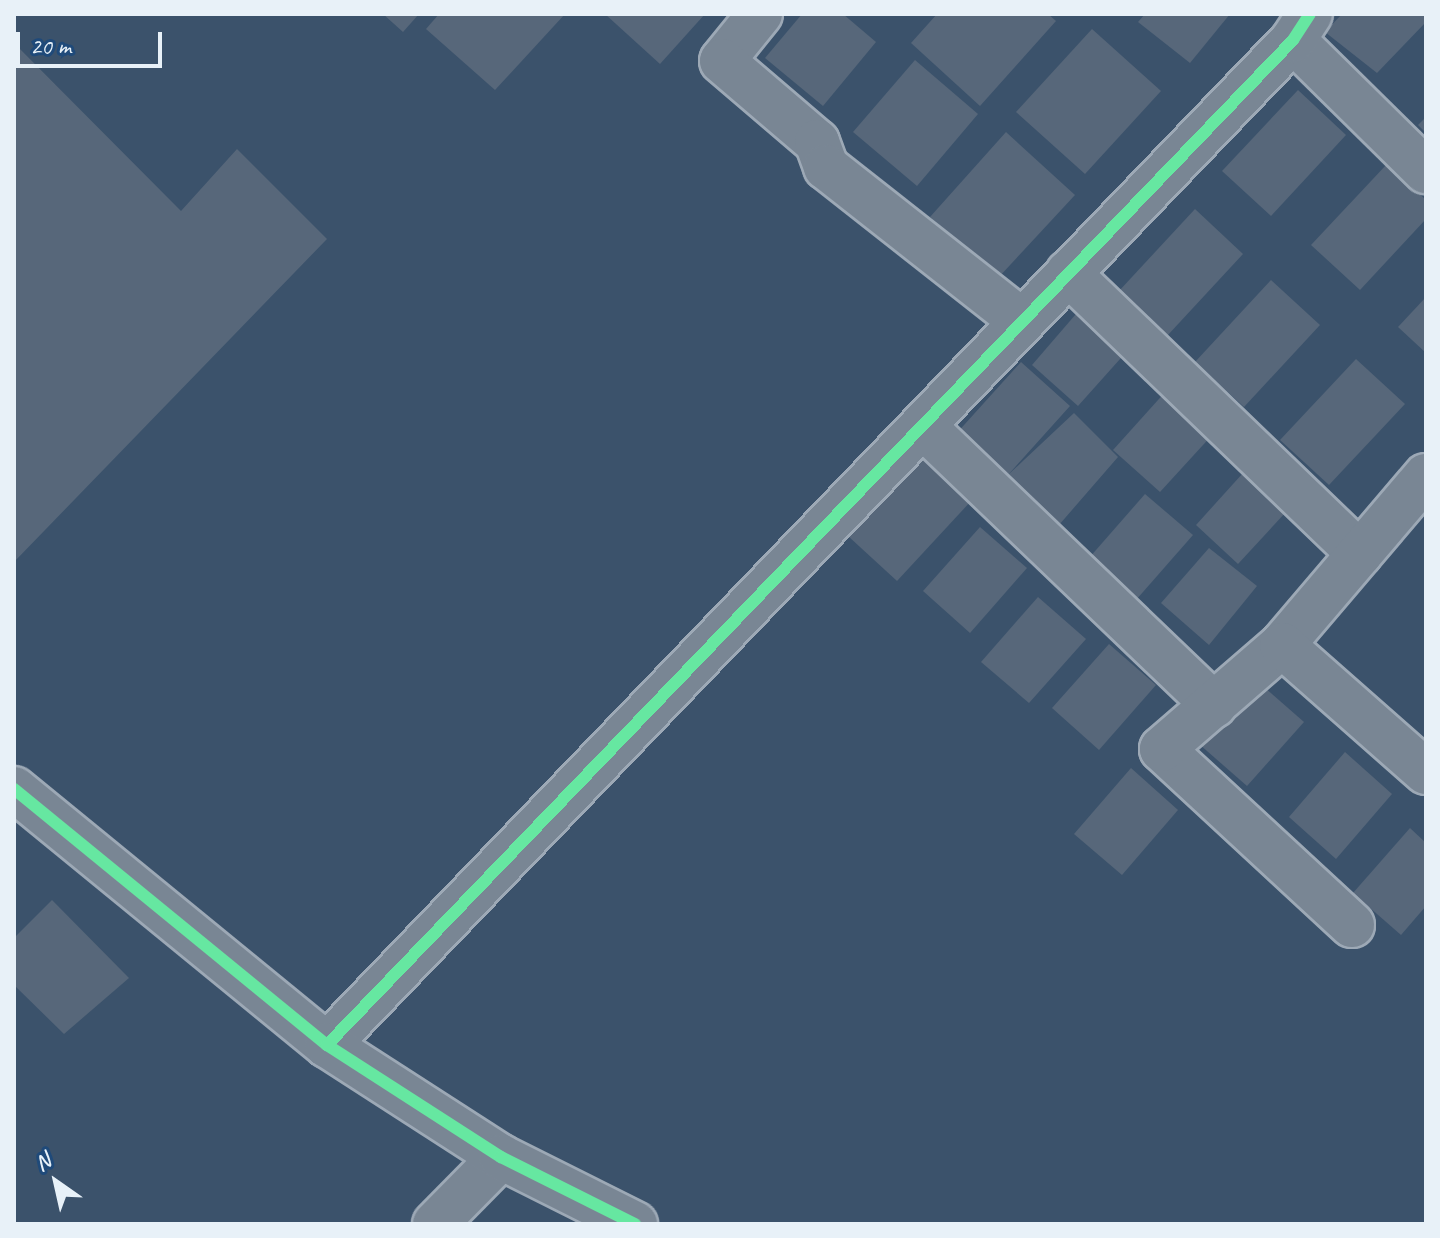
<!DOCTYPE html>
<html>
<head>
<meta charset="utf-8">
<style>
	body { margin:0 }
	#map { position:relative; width:1440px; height:1238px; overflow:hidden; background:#3b526b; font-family:Caveat,sans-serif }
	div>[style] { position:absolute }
	.building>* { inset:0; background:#57677a }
	.roads { filter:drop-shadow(2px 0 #9da9b6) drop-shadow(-2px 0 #9da9b6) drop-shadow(0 2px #9da9b6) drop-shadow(0 -2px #9da9b6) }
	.minor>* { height:44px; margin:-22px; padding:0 22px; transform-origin:22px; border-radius:22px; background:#798694 }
	.tertiary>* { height:44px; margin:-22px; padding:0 22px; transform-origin:22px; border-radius:22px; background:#798694 }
	.cycleway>* { height:12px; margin:-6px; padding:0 6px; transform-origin:6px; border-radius:6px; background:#66e7a1 }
	span { translate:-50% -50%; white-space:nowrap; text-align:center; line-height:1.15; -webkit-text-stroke:8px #1f4a7a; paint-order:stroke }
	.frame { position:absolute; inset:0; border:16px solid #e8f1f8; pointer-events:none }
	.north { position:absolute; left:16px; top:1142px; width:80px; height:80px; -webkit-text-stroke:6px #1f4a7a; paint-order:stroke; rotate:326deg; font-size:22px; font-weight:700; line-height:32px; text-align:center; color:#e8f1f8 }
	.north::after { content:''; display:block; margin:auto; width:28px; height:36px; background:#e8f1f8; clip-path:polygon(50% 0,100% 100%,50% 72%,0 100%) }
	.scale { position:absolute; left:16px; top:32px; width:146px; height:36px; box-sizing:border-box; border:4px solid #e8f1f8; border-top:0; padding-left:10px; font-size:24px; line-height:28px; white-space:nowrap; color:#e8f1f8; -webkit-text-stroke:6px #1f4a7a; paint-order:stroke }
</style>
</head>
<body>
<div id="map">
	<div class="building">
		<i style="clip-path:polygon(383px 14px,419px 14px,403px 32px)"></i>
		<i style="clip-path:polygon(439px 14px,565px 14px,495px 90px,426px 29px)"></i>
		<i style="clip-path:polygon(605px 14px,705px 14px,660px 64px)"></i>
		<i style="clip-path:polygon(802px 14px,843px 14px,876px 42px,823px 106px,765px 58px)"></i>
		<i style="clip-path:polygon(937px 14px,1048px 14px,1056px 21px,980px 106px,911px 43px)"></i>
		<i style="clip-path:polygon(1145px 14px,1230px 14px,1190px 63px,1138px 22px)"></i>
		<i style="clip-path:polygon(1342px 14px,1426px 14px,1426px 22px,1377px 73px,1325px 32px)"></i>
		<i style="clip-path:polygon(1092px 29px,1161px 91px,1085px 174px,1016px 112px)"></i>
		<i style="clip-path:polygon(14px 43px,181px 211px,237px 149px,327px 239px,14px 562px)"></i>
		<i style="clip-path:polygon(915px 60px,978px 114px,917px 186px,853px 132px)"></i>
		<i style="clip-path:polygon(1298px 90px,1346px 135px,1271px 216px,1222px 171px)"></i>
		<i style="clip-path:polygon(1426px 117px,1426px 133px,1418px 125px)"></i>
		<i style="clip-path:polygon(1006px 132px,1075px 195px,998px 278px,930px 217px)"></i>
		<i style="clip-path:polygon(1387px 164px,1426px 200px,1426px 219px,1360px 290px,1311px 245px)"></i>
		<i style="clip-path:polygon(1195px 209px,1243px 254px,1167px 336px,1119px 291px)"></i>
		<i style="clip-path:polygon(1271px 280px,1320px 325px,1244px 407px,1195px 362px)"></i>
		<i style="clip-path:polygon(1426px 297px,1426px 353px,1398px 327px)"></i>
		<i style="clip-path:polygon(1082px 307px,1129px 349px,1078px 406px,1032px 365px)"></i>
		<i style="clip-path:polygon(1356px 359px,1405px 404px,1329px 485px,1280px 440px)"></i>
		<i style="clip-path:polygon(1021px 362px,1070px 406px,1008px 475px,1074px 413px,1118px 457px,1059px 525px,955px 435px)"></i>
		<i style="clip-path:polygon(1167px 390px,1214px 433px,1160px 492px,1113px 450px)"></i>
		<i style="clip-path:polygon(924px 455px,972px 500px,897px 581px,848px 536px)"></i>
		<i style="clip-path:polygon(1243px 473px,1286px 512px,1238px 564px,1196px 525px)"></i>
		<i style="clip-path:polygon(1145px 494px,1193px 535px,1136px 600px,1089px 558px)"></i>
		<i style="clip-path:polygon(980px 527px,1027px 568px,970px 633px,923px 591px)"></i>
		<i style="clip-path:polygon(1209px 548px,1257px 586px,1209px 645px,1161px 603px)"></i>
		<i style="clip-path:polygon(1038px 597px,1086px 639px,1029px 703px,981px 662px)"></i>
		<i style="clip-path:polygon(1109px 644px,1156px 685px,1099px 750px,1052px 708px)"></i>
		<i style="clip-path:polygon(1256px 680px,1304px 722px,1247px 786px,1199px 744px)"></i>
		<i style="clip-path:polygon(1345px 752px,1392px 794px,1336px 859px,1289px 817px)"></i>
		<i style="clip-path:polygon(1131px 768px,1178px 810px,1122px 875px,1074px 834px)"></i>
		<i style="clip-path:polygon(1410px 828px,1426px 843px,1426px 906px,1401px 935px,1353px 893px)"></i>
		<i style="clip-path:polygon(52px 900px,129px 978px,64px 1034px,14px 985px,14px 938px)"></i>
	</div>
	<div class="roads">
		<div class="minor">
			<i style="left:760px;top:14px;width:60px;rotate:129deg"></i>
			<i style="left:722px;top:61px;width:125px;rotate:40.5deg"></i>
			<i style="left:817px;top:142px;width:27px;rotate:70deg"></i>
			<i style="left:826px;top:167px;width:249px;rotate:38.2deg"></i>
			<i style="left:1293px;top:40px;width:187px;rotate:44.6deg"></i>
			<i style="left:1068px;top:273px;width:405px;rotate:43.9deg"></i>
			<i style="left:924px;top:427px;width:402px;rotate:43.8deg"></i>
			<i style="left:1282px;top:645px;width:222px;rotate:-49.6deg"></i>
			<i style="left:1352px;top:925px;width:259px;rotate:-137.2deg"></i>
			<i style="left:1162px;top:749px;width:159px;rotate:-40.9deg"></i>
			<i style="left:1282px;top:645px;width:192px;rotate:41.4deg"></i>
			<i style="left:327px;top:1045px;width:1394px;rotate:-46.13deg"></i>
			<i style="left:1293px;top:40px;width:31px;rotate:-57deg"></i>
			<i style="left:435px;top:1224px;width:94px;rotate:-45.4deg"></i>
		</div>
		<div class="tertiary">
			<i style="left:14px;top:789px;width:404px;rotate:39.3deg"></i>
			<i style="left:327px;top:1045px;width:207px;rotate:32.8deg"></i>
			<i style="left:501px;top:1157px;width:150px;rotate:26.6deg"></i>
		</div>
	</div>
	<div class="cycleway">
		<i style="left:14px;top:789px;width:404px;rotate:39.3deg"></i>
		<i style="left:327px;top:1045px;width:207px;rotate:32.8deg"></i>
		<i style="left:501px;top:1157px;width:150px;rotate:26.6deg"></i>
		<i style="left:327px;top:1045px;width:1394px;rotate:-46.13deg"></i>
		<i style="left:1293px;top:40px;width:31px;rotate:-57deg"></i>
	</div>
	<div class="frame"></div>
	<div class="north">N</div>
	<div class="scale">20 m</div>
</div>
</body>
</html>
